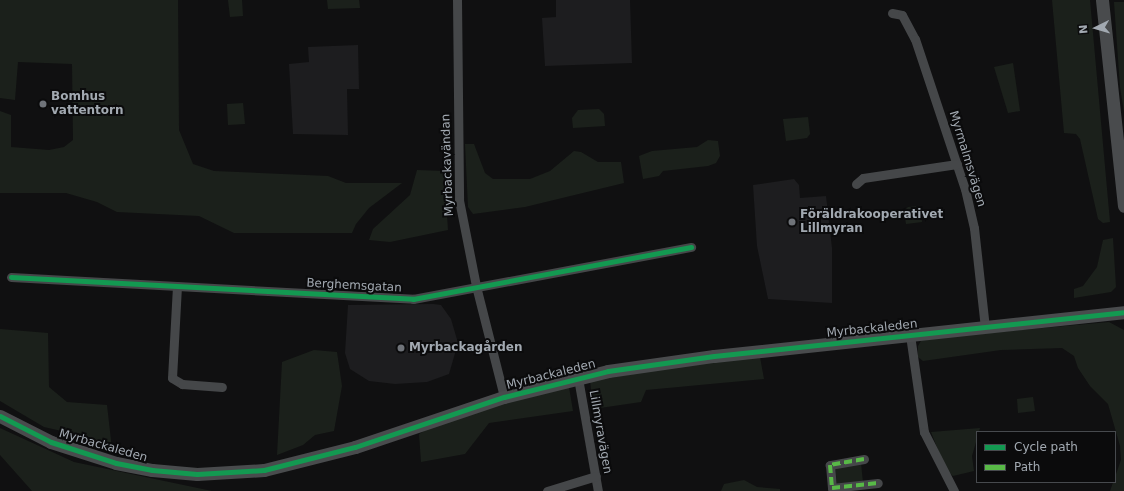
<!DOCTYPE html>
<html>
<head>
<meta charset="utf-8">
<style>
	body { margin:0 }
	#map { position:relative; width:1124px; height:491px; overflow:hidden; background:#101011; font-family:"DejaVu Sans",sans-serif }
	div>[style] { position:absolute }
	.built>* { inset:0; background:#1d1d1f }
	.green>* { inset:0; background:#1b201b }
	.street>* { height:9px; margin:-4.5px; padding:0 4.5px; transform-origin:4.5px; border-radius:4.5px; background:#454749 }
	.secondary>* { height:13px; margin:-6.5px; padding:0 6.5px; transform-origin:6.5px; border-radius:6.5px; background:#494b4d }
	.quiet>* { height:4px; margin-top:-2px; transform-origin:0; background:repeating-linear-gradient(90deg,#58b947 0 8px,transparent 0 12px) }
	.cycleway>* { height:5px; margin:-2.5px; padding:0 2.5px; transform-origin:2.5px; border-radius:2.5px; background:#139951 }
	.dots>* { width:11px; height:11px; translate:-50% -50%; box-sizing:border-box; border:2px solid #0b0b0c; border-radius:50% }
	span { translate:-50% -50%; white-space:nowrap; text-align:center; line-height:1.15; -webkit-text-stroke:4px #0b0b0c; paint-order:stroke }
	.poi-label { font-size:12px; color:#a2a9b1; font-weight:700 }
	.left { translate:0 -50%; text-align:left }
	.street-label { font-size:12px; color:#a2a9b1 }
	.legend { position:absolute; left:976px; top:431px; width:140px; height:52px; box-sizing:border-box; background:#0b0b0c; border:1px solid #474a4e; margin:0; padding:5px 7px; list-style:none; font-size:12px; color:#a2a9b1 }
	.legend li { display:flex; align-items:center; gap:8px; height:20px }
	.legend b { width:20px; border:1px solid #474a4e }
	.north { position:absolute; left:1076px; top:8px; width:40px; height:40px; -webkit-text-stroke:3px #0b0b0c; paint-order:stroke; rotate:265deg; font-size:11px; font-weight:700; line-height:16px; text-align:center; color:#a2a9b1 }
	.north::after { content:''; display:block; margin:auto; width:14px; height:18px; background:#a2a9b1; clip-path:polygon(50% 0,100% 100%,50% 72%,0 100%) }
</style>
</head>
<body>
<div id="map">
	<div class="built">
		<i style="clip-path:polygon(556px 0,630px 0,632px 63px,545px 66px,542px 18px,556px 17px)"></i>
		<i style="clip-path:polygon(358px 45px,359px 89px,347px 89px,348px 135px,293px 134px,289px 64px,309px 62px,308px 47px)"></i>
		<i style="clip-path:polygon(794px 179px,799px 185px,800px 198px,826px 196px,832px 248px,832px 303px,768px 299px,757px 246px,753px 185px)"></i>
		<i style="clip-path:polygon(433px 304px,441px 305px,451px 319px,458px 343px,449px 374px,427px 382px,395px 384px,369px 381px,350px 369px,345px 353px,348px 305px)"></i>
	</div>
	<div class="green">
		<i style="clip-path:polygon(0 0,178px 0,179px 130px,193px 164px,214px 171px,328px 176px,346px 183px,402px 183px,369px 208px,356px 224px,352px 233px,234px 233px,199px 216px,117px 212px,97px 202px,66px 193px,0 193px,0 111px,11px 115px,11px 147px,49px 150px,64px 147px,73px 140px,72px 64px,18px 62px,15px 100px,0 98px)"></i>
		<i style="clip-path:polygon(228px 0,242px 0,243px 16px,230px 17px)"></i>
		<i style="clip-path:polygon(327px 0,359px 0,360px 8px,328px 9px)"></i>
		<i style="clip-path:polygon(1052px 0,1090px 0,1110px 222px,1103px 223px,1098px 219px,1080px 139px,1076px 134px,1064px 133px)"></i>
		<i style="clip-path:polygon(1114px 2px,1124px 2px,1124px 112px,1120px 87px)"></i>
		<i style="clip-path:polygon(1013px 63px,1020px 111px,1008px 113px,994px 67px)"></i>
		<i style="clip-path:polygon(243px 103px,245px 124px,228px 125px,227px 104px)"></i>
		<i style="clip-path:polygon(599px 109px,604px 114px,605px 126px,573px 128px,572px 118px,578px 110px)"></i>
		<i style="clip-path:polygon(808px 117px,810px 134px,807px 138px,786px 141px,783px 119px)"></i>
		<i style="clip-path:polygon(708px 140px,718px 141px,720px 156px,716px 163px,708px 166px,663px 171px,659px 176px,643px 179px,639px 156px,652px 151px,697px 147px)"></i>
		<i style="clip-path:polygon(465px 144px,474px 144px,485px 173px,493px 179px,530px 179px,550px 171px,574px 151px,581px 152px,598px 162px,621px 162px,624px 183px,525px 207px,473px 214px,468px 207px)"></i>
		<i style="clip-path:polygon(417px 170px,444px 171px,448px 230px,390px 242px,369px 240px,373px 229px,410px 195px)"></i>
		<i style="clip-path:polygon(920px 206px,922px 222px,906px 224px,904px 211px,908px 207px)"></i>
		<i style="clip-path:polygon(1113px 238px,1116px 287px,1111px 292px,1074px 298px,1074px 289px,1083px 286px,1097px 267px,1103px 240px)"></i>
		<i style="clip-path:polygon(1109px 322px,1124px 330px,1124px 491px,1110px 491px,1121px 460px,1120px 446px,1108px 404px,1090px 386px,1078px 368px,1074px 356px,1062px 348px,1001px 350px,923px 361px,918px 357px,918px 346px,922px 339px)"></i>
		<i style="clip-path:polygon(0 329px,48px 333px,49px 387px,67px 402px,107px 405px,112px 449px,88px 437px,44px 427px,0 401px)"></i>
		<i style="clip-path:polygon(314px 350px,337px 352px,342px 386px,334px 431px,315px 435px,303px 445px,277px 455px,282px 362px)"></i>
		<i style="clip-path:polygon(760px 357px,764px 379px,646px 390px,641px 402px,593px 409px,590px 380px,699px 363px)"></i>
		<i style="clip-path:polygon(569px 387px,573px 411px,489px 423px,465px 454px,421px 462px,419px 434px,441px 421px,500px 403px)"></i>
		<i style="clip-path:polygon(1033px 397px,1035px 411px,1018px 413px,1017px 399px)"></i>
		<i style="clip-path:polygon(0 428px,74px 462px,212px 491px,32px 491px,0 455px)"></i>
		<i style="clip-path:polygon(980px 428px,972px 456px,974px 471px,953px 476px,946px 470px,931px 432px)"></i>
		<i style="clip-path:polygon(861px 463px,863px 483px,837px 485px,835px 465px)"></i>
		<i style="clip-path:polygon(744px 480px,757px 487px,780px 489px,780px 491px,721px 491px,724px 484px)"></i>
	</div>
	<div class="street">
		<i style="left:457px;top:0;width:200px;rotate:89.4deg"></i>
		<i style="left:459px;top:200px;width:88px;rotate:78.8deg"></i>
		<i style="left:476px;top:286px;width:114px;rotate:75.8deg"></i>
		<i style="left:892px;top:13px;width:10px;rotate:11deg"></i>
		<i style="left:902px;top:15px;width:27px;rotate:62deg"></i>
		<i style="left:915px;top:39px;width:158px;rotate:71.6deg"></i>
		<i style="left:965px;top:189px;width:40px;rotate:77deg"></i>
		<i style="left:974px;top:228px;width:100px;rotate:83.7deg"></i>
		<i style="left:856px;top:184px;width:9px;rotate:-41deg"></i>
		<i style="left:863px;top:178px;width:95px;rotate:-8.5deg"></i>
		<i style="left:11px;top:277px;width:403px;rotate:3.1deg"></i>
		<i style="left:413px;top:299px;width:283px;rotate:-10.6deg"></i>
		<i style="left:177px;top:286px;width:92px;rotate:93.1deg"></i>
		<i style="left:172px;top:378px;width:12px;rotate:31deg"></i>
		<i style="left:182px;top:384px;width:40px;rotate:4.3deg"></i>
		<i style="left:910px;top:335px;width:98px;rotate:81.8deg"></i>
		<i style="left:924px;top:432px;width:66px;rotate:63deg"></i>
		<i style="left:578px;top:378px;width:115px;rotate:80deg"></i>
		<i style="left:864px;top:459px;width:35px;rotate:170deg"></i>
		<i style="left:830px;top:465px;width:23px;rotate:85deg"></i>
		<i style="left:832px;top:488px;width:46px;rotate:-6.2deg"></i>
		<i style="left:547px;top:491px;width:51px;rotate:-17deg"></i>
	</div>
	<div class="secondary">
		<i style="left:1102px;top:0;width:207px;rotate:83.9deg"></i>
		<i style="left:0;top:416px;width:57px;rotate:27deg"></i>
		<i style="left:51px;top:442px;width:68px;rotate:17.9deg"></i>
		<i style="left:116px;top:463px;width:37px;rotate:11deg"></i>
		<i style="left:152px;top:470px;width:45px;rotate:5.1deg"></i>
		<i style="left:197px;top:474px;width:67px;rotate:-3.4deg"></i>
		<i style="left:264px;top:470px;width:94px;rotate:-14.2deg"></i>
		<i style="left:355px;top:447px;width:157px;rotate:-18.6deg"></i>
		<i style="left:504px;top:397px;width:107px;rotate:-14deg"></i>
		<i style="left:608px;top:371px;width:107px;rotate:-8.1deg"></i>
		<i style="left:714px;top:356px;width:412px;rotate:-6.1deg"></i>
	</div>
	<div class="quiet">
		<i style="left:864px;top:459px;width:35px;rotate:170deg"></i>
		<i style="left:830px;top:465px;width:23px;rotate:85deg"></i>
		<i style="left:832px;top:488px;width:46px;rotate:-6.2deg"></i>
	</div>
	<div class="cycleway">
		<i style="left:11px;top:277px;width:403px;rotate:3.1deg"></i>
		<i style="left:413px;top:299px;width:283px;rotate:-10.6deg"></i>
		<i style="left:0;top:416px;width:57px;rotate:27deg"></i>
		<i style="left:51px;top:442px;width:68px;rotate:17.9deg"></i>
		<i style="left:116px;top:463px;width:37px;rotate:11deg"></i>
		<i style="left:152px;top:470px;width:45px;rotate:5.1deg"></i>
		<i style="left:197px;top:474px;width:67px;rotate:-3.4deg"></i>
		<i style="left:264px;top:470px;width:94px;rotate:-14.2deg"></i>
		<i style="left:355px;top:447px;width:157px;rotate:-18.6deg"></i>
		<i style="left:504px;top:397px;width:107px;rotate:-14deg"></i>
		<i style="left:608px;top:371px;width:107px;rotate:-8.1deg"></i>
		<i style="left:714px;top:356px;width:412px;rotate:-6.1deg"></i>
	</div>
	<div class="dots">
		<i style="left:43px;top:104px;background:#6f7379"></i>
		<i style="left:792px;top:222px;background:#6f7379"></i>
		<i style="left:401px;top:348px;background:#6f7379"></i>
	</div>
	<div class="poi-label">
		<span class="left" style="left:51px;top:104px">Bomhus<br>vattentorn</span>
		<span class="left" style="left:800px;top:222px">Föräldrakooperativet<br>Lillmyran</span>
		<span class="left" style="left:409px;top:348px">Myrbackagården</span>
	</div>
	<div class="street-label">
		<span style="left:967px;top:159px;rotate:73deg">Myrmalmsvägen</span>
		<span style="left:448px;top:165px;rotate:-92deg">Myrbackavändan</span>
		<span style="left:354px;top:286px;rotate:3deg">Berghemsgatan</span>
		<span style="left:872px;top:329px;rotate:-6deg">Myrbackaleden</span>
		<span style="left:551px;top:375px;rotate:-14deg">Myrbackaleden</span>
		<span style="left:600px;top:432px;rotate:80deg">Lillmyravägen</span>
		<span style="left:103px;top:446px;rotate:16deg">Myrbackaleden</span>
	</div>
	<ul class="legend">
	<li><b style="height:5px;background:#139951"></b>Cycle path</li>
	<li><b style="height:5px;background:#58b947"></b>Path</li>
	</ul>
	<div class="north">N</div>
</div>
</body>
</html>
